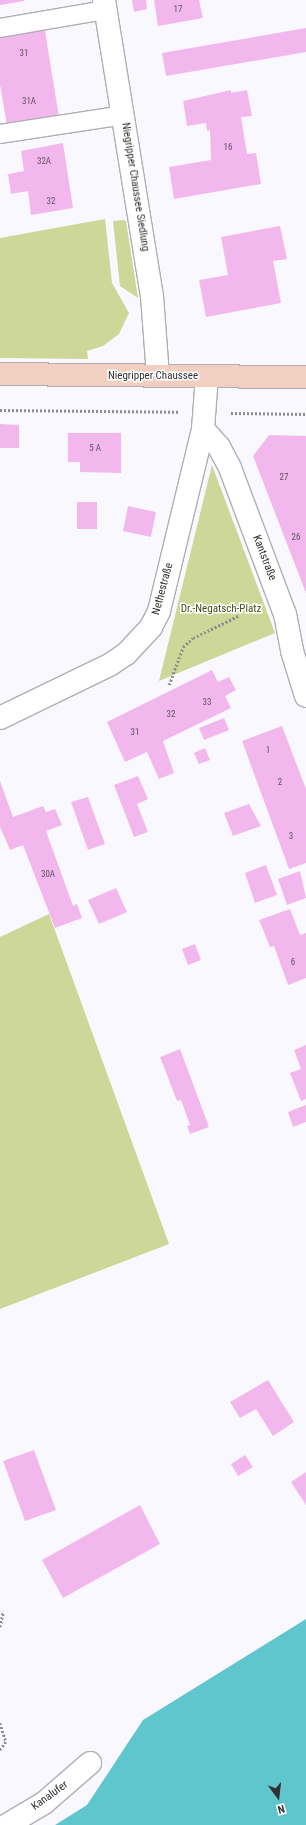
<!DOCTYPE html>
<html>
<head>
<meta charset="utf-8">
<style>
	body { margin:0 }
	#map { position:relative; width:306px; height:1825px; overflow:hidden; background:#f9f8ff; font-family:"Roboto Condensed",sans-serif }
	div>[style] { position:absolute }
	.green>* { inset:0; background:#cdd798 }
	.water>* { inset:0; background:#60c6ce }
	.building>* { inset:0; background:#f2b8ed }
	.path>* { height:2.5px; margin-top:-1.25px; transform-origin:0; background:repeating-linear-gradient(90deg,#8d8d91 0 2px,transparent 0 4px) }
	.roads { filter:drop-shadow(1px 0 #afaeb5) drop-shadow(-1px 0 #afaeb5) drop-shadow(0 1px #afaeb5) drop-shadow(0 -1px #afaeb5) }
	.service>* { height:18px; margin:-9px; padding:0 9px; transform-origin:9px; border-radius:9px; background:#fff }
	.minor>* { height:22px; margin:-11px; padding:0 11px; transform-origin:11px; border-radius:11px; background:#fff }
	.secondary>* { height:22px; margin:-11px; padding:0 11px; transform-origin:11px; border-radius:11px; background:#f2d0c1 }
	span { translate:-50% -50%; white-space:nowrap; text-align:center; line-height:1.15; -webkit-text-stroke:3px #fff; paint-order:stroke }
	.number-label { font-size:9px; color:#615362 }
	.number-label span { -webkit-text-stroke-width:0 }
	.street-label { font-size:11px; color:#313133 }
	.park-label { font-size:11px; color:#454b15 }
	.north { position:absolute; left:258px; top:1777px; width:40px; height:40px; -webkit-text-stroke:3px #fff; paint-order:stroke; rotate:165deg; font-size:11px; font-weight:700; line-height:16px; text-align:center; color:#313133 }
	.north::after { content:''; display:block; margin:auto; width:14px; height:18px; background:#313133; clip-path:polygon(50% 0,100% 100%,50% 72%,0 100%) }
</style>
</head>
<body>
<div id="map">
	<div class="green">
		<i style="clip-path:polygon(105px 219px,112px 283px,129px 313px,119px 334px,103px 346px,87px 351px,88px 359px,0 358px,0 238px)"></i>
		<i style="clip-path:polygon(123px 220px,126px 221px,138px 298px,120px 286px,113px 221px)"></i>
		<i style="clip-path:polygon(212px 465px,275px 633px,159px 681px)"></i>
		<i style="clip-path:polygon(49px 914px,169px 1244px,0 1309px,0 937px)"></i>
	</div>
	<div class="water">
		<i style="clip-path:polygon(306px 1619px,306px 1825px,55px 1825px,87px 1805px,143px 1720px)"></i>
	</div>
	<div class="building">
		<i style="clip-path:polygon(0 0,24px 0,24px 1px,0 5px)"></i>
		<i style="clip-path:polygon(132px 0,146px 0,147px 9px,134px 12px)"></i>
		<i style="clip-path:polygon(154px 0,199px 0,203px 18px,158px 26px)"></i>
		<i style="clip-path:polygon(44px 25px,59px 117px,7px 125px,0 85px,0 33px)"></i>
		<i style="clip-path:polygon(306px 28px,306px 52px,166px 76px,162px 53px)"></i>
		<i style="clip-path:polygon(231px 90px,231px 93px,247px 90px,252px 116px,241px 117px,247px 154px,256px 153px,261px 184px,174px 199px,169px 167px,211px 160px,210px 130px,207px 131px,206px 123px,187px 126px,183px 101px)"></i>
		<i style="clip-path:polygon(63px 143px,73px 208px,31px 215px,28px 191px,11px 194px,8px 174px,24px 171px,21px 151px)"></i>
		<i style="clip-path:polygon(280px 226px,287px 259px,273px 261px,281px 303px,206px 317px,199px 280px,228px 275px,221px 237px)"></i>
		<i style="clip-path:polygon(0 424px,19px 425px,19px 448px,0 448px)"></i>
		<i style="clip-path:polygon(68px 433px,121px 433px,121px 473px,80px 472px,80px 462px,68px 462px)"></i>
		<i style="clip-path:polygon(269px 435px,306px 436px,306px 593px,253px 456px)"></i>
		<i style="clip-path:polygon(77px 502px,97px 502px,97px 529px,77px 529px)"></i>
		<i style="clip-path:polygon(128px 506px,156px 512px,151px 537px,123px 531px)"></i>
		<i style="clip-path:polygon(212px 670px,218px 682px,229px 677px,236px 690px,225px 696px,231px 708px,163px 741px,174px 773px,159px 779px,147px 752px,125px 762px,107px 722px)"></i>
		<i style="clip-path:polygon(224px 718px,229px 730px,204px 740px,199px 728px)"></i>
		<i style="clip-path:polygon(282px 726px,306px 789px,306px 863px,289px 869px,242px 741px)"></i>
		<i style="clip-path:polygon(205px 748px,210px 760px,199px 764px,194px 753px)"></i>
		<i style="clip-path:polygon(138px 776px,148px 799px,137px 804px,148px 832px,134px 837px,114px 785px)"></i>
		<i style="clip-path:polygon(0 781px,13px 817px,43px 806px,46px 812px,55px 809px,62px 825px,46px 831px,73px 906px,77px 904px,82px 918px,55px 928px,23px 845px,10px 850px,0 827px)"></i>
		<i style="clip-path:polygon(88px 797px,105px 844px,88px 850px,71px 802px)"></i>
		<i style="clip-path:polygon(249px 804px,261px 826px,233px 836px,224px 813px)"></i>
		<i style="clip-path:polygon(266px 865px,277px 895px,255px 903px,245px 873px)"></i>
		<i style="clip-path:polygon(300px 871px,306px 898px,287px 905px,278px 879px)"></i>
		<i style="clip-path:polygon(116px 888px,127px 912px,99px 924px,88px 900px)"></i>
		<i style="clip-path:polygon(290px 909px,300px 935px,306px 933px,306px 978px,288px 985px,274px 946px,270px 947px,259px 920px)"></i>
		<i style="clip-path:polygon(195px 944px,201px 960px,188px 965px,182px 949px)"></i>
		<i style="clip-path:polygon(306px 1045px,306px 1099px,301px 1101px,290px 1073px,301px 1069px,294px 1050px)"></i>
		<i style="clip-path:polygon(180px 1049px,209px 1127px,190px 1134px,187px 1126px,190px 1125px,181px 1100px,177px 1101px,160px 1057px)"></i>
		<i style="clip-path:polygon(306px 1105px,306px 1122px,293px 1127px,288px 1112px)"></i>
		<i style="clip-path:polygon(268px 1380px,294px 1422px,273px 1436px,256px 1409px,240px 1418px,230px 1402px)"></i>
		<i style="clip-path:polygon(34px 1450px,56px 1510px,25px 1521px,3px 1461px)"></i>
		<i style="clip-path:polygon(245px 1455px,253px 1467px,238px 1476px,231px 1464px)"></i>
		<i style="clip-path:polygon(306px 1472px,306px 1505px,291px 1482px)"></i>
		<i style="clip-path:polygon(140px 1505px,160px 1544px,63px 1598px,42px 1560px)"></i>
	</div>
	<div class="path">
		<i style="left:0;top:410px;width:178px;rotate:0.6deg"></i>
		<i style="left:231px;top:413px;width:75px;rotate:0.8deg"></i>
		<i style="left:169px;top:685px;width:40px;rotate:-69.8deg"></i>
		<i style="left:183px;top:647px;width:13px;rotate:-42deg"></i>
		<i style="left:193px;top:638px;width:52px;rotate:-26.1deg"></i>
		<i style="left:0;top:1627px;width:16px;rotate:-79deg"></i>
		<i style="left:0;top:1723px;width:20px;rotate:72deg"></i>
		<i style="left:6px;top:1742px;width:10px;rotate:127deg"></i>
	</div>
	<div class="roads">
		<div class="service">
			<i style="left:0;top:28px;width:107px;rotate:-9.7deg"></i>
			<i style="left:0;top:134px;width:125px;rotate:-8.7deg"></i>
		</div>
		<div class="minor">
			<i style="left:104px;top:0;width:300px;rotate:80.8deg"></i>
			<i style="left:152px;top:296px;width:80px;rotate:85.7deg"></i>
			<i style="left:203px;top:429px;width:24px;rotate:48deg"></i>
			<i style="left:219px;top:447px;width:24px;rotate:62deg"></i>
			<i style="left:230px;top:468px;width:156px;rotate:69.4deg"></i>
			<i style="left:285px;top:614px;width:38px;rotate:79deg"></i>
			<i style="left:292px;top:651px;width:47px;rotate:72.7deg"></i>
			<i style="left:0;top:718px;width:123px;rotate:-25.9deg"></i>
			<i style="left:111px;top:664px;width:18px;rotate:-34deg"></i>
			<i style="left:126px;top:654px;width:37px;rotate:-47deg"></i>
			<i style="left:151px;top:627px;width:18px;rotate:-63deg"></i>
			<i style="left:159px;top:611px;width:187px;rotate:-76.4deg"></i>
			<i style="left:203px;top:429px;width:53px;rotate:-85.7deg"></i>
			<i style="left:7px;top:1825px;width:43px;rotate:-30.7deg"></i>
			<i style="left:44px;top:1803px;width:61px;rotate:-41deg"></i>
		</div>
		<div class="secondary">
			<i style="left:0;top:374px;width:306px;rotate:0.6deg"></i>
		</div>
	</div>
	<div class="number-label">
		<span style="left:178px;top:9px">17</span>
		<span style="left:24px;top:53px">31</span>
		<span style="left:29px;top:101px">31A</span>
		<span style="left:228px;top:147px">16</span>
		<span style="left:44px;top:161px">32A</span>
		<span style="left:51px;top:201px">32</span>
		<span style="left:95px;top:448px">5 A</span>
		<span style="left:284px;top:477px">27</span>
		<span style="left:296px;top:537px">26</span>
		<span style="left:207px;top:702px">33</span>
		<span style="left:171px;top:714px">32</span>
		<span style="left:135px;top:732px">31</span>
		<span style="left:268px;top:750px">1</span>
		<span style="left:280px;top:782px">2</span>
		<span style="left:291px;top:836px">3</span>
		<span style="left:48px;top:874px">30A</span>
		<span style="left:293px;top:962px">6</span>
	</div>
	<div class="street-label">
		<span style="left:135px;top:187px;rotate:81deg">Niegripper Chaussee Siedlung</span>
		<span style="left:153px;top:376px">Niegripper Chaussee</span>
		<span style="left:264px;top:558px;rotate:69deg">Kantstraße</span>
		<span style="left:163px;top:589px;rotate:-75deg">Nethestraße</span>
		<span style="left:50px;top:1796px;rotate:-36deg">Kanalufer</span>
	</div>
	<div class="park-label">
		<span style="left:221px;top:609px">Dr.-Negatsch-Platz</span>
	</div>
	<div class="north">N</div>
</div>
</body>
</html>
